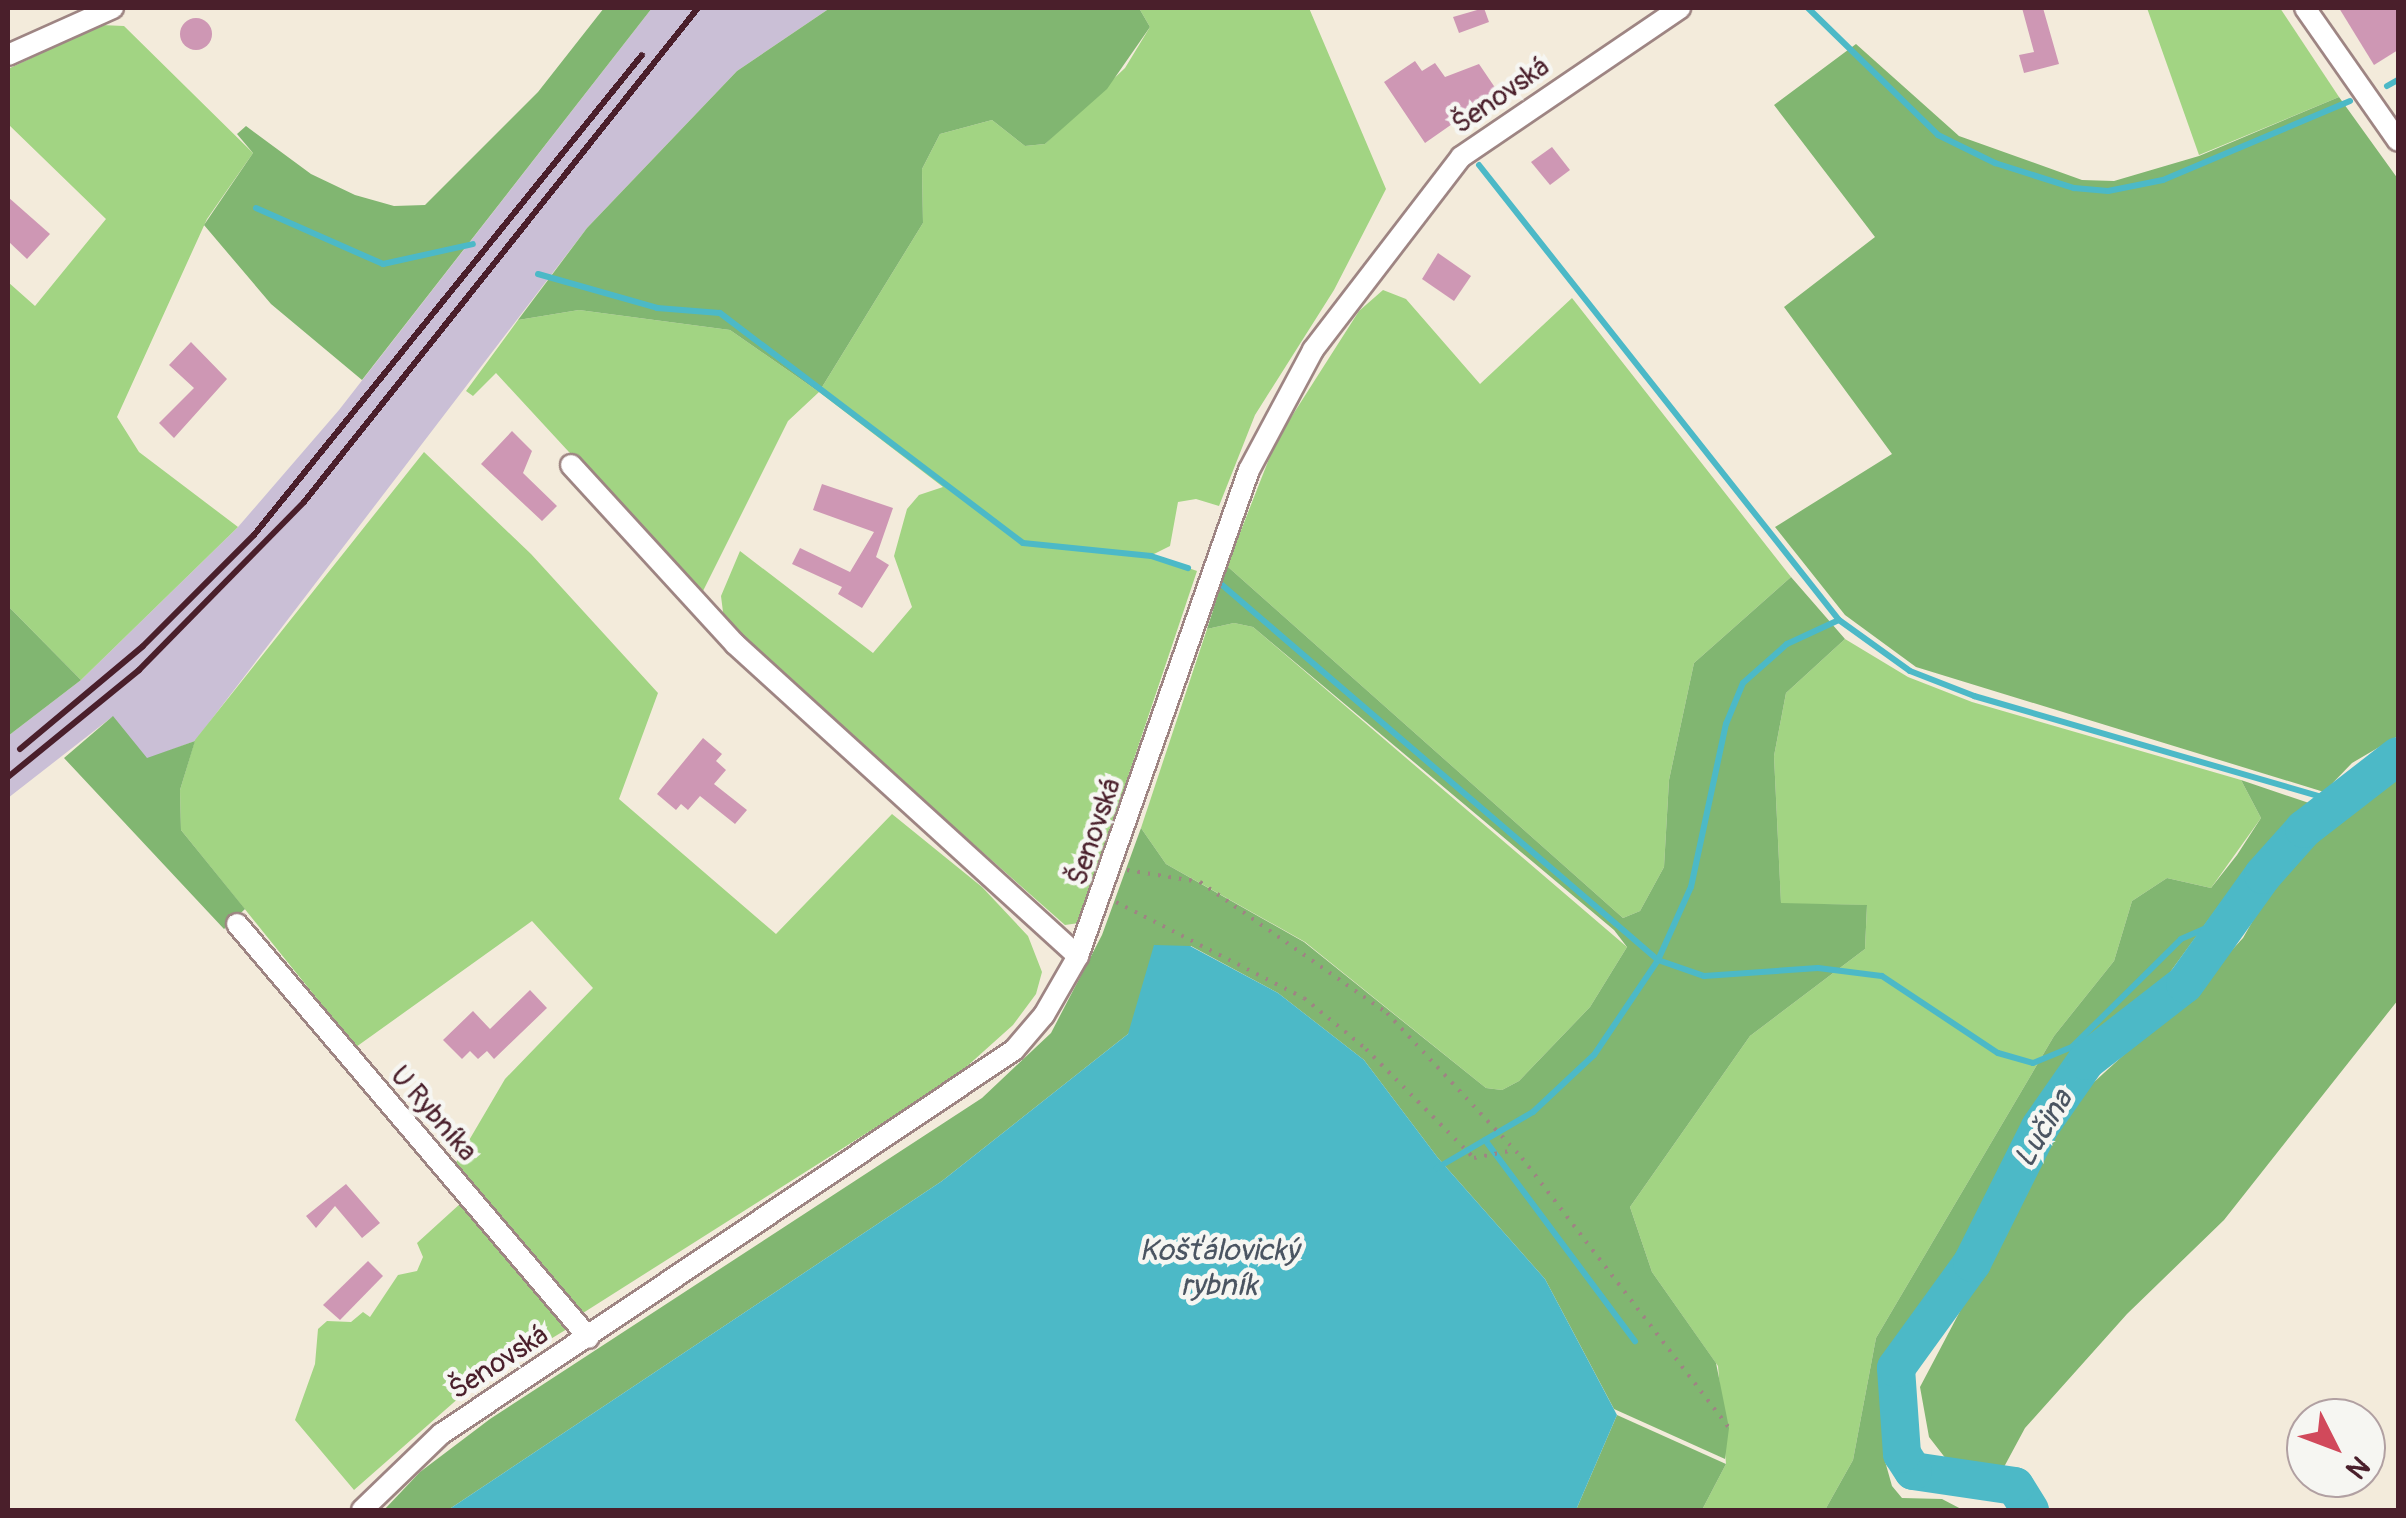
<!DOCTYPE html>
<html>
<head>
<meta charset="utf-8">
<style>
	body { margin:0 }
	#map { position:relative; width:2406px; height:1518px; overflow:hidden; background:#f3ebdb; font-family:Pangolin,sans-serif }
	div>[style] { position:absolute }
	.industrial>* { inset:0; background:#cabfd6 }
	.green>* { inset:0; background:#a2d483 }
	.forest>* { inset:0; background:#81b671 }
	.water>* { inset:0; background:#4cb9c7 }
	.stream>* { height:6px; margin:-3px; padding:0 3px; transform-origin:3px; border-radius:3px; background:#4cb9c7 }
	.river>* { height:38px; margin:-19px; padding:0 19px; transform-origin:19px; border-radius:19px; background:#4cb9c7 }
	.building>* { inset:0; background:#ce97b4 }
	.round { border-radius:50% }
	.path>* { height:4px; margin-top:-2px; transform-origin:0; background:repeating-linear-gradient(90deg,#9e8583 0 2.5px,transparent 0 10.5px) }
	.roads { filter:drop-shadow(2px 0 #9e8583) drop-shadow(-2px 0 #9e8583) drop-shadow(0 2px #9e8583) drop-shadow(0 -2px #9e8583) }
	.minor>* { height:20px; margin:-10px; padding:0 10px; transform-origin:10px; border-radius:10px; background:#fff }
	.rail>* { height:6px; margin:-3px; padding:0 3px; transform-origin:3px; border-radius:3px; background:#4a1f2b }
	span { translate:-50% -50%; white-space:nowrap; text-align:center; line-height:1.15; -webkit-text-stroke:9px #f6f6f2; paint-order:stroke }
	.street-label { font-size:28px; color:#4a1f2b }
	.water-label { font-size:30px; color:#4b5562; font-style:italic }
	.frame { position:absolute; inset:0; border:10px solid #4a1f2b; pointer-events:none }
	.north { position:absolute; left:2286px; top:1398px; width:100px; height:100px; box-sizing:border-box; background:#f6f6f2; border:2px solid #b1a0a2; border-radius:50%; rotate:132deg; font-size:28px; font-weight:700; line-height:40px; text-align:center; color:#4a1f2b }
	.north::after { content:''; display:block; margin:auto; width:35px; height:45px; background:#d1495b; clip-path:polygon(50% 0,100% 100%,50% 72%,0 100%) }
</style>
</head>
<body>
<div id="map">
	<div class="industrial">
		<i style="clip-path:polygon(652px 8px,830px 8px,737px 71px,587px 228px,195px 741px,147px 759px,112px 717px,8px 798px,8px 736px,81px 680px,238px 527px,339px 410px)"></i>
	</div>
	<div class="green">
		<i style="clip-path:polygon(1139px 8px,1309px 8px,1386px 189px,1334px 290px,1255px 415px,1219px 506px,1196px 499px,1178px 502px,1170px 546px,1152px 555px,1197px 571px,1079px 923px,1065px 925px,728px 627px,723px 612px,721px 596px,740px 551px,873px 653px,912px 607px,894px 556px,907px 509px,919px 495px,943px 487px,819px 392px,788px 421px,701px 595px,496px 373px,473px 396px,466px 391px,518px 320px,579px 310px,730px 330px,819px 392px,923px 223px,922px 169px,940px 134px,992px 120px,1025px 146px,1045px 144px,1125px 68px,1150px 27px)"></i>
		<i style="clip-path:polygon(2147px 8px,2280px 8px,2339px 97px,2199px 155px)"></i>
		<i style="clip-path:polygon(101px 25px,124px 26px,253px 153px,207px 219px,117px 417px,139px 452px,238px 527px,81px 680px,8px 606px,8px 282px,35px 306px,106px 219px,8px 124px,8px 69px)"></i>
		<i style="clip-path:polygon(1383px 290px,1406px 299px,1480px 384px,1572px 298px,1791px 577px,1694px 663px,1669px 780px,1664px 867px,1640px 911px,1623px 918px,1227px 566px,1276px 441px,1359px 311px)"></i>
		<i style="clip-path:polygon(424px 452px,531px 554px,658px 693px,619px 799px,776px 934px,892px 814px,982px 887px,1028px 936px,1042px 972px,1036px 994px,1013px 1025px,955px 1077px,583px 1313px,451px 1171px,505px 1079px,593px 988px,532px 921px,356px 1047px,181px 830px,180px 790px,195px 740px)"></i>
		<i style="clip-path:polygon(1234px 623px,1253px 627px,1627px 947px,1590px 1007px,1519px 1081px,1502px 1090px,1486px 1088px,1305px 942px,1166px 864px,1141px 828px,1207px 629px)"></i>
		<i style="clip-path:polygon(1845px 639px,1908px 677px,1972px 702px,2241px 780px,2261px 818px,2211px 888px,2167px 878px,2132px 901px,2114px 961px,2054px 1036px,1876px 1338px,1853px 1460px,1825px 1510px,1702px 1510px,1726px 1464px,1718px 1366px,1652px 1272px,1630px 1207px,1750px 1036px,1865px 949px,1867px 905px,1781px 904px,1774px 756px,1786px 693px)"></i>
		<i style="clip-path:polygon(461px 1203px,567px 1329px,469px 1389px,354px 1490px,295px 1420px,315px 1364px,318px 1329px,327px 1321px,351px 1322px,363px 1312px,370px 1317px,398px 1275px,417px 1271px,423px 1257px,417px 1243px)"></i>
	</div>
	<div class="forest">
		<i style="clip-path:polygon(604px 8px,652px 8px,362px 380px,271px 304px,204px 225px,253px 153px,237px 134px,246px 126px,311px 174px,355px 195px,394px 206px,425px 205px,538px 92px)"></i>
		<i style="clip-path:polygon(830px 8px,1139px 8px,1150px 27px,1107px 89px,1045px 144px,1025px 146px,992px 120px,940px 134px,922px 169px,923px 223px,819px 392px,730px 330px,579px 310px,518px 320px,587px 228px,737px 71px)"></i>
		<i style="clip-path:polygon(1856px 44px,1959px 136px,2082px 180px,2114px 181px,2199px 156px,2339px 97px,2398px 179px,2398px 736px,2352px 763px,2324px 792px,1916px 667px,1845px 615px,1775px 527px,1892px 454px,1784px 307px,1875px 237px,1774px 105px)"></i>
		<i style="clip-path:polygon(1227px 566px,1623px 918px,1640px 911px,1664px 867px,1669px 780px,1694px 663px,1791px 577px,1845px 639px,1786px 693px,1774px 756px,1781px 903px,1867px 905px,1865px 949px,1750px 1036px,1630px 1207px,1652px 1272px,1716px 1363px,1729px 1428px,1725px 1459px,1614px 1409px,1545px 1279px,1438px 1158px,1364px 1060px,1278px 993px,1191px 946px,1128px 1034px,942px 1181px,448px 1510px,384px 1510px,420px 1472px,490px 1419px,982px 1098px,1051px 1033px,1102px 935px,1141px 828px,1166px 864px,1304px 942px,1486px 1088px,1502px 1090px,1519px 1081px,1590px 1007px,1627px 947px,1614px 930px,1253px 627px,1234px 623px,1207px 629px)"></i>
		<i style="clip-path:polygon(8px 606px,81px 680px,8px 736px)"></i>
		<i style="clip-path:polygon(113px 716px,147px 758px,195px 741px,180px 790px,181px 830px,245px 909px,224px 929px,64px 758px)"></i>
		<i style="clip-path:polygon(2398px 771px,2398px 1000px,2224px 1220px,2127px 1314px,2025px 1428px,2004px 1467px,1950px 1464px,1929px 1437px,1920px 1387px,2069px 1105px,2198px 987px,2243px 938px,2275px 882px,2317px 835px)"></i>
		<i style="clip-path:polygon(2241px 780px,2312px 804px,2225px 897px,2157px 990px,2076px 1049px,2031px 1109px,1966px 1252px,1884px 1356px,1883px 1454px,1892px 1486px,1902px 1498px,1942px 1499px,1963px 1510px,1825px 1510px,1853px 1460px,1876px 1338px,2054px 1036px,2114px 961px,2132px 901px,2167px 878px,2211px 888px,2237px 855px,2261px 818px)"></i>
		<i style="clip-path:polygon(1617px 1415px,1726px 1464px,1702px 1510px,1576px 1510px)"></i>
	</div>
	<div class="water">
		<i style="clip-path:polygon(1154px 945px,1190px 946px,1278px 993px,1364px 1060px,1438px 1158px,1545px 1279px,1617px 1415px,1576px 1510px,448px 1510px,942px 1181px,1128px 1034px)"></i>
	</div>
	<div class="stream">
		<i style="left:1808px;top:8px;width:182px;rotate:44.3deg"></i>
		<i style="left:1938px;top:135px;width:64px;rotate:26.2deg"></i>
		<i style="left:1995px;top:163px;width:83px;rotate:17.6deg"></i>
		<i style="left:2074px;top:188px;width:34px;rotate:5deg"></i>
		<i style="left:2108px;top:191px;width:56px;rotate:-11.3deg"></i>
		<i style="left:2163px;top:180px;width:203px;rotate:-22.9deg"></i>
		<i style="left:2387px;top:86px;width:13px;rotate:-29deg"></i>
		<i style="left:1479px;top:165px;width:580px;rotate:51.65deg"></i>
		<i style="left:256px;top:208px;width:139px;rotate:23.8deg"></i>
		<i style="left:383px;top:264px;width:92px;rotate:-12.5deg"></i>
		<i style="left:538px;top:274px;width:124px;rotate:15.9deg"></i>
		<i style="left:657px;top:308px;width:63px;rotate:4.5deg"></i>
		<i style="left:720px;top:313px;width:380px;rotate:37.2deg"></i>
		<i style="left:1023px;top:543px;width:129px;rotate:5.8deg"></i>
		<i style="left:1151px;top:556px;width:39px;rotate:18deg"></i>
		<i style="left:1214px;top:578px;width:586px;rotate:40.71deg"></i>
		<i style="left:1658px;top:960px;width:49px;rotate:19.2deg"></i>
		<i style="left:1704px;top:976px;width:114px;rotate:-4deg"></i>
		<i style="left:1818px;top:968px;width:64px;rotate:7.1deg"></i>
		<i style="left:1882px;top:976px;width:139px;rotate:33.6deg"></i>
		<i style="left:1998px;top:1053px;width:36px;rotate:16deg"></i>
		<i style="left:2033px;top:1063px;width:42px;rotate:-22.3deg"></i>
		<i style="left:2072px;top:1047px;width:153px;rotate:-44.7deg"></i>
		<i style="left:2181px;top:939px;width:45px;rotate:-23.7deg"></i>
		<i style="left:2222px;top:921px;width:9px;rotate:18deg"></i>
		<i style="left:1485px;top:1140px;width:251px;rotate:53.3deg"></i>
		<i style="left:1437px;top:1168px;width:111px;rotate:-30.3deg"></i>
		<i style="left:1533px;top:1112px;width:83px;rotate:-43.1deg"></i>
		<i style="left:1594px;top:1055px;width:115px;rotate:-56deg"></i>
		<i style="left:1658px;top:960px;width:80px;rotate:-65.7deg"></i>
		<i style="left:1691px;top:887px;width:167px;rotate:-77.9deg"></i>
		<i style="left:1726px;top:724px;width:44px;rotate:-67.5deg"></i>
		<i style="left:1743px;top:683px;width:59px;rotate:-41.6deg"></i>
		<i style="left:1787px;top:644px;width:57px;rotate:-24.8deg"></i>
		<i style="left:1839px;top:620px;width:87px;rotate:35.7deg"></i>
		<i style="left:1910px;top:671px;width:69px;rotate:21.3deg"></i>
		<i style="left:1974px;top:696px;width:376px;rotate:16.2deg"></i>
		<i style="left:2335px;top:801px;width:35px;rotate:-39deg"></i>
	</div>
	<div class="river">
		<i style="left:2030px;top:1510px;width:28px;rotate:-122deg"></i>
		<i style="left:2015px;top:1486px;width:103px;rotate:-171.6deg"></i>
		<i style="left:1913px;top:1471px;width:20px;rotate:-123deg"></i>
		<i style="left:1902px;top:1454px;width:86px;rotate:-94deg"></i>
		<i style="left:1896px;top:1368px;width:130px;rotate:-54.1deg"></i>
		<i style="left:1972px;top:1263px;width:152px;rotate:-63.4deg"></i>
		<i style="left:2040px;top:1127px;width:80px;rotate:-55.1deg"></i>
		<i style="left:2086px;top:1061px;width:125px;rotate:-37.9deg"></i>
		<i style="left:2185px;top:984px;width:134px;rotate:-54.4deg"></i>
		<i style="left:2263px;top:875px;width:62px;rotate:-48.3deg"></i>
		<i style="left:2304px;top:829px;width:119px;rotate:-37.8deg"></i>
	</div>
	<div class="building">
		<i style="clip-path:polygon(1484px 8px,1489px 22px,1459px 33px,1453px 17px)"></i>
		<i style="clip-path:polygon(2022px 8px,2043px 8px,2059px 64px,2024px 73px,2019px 55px,2034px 52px)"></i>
		<i style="clip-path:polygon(2339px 8px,2398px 8px,2398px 50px,2374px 65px)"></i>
		<i class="round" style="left:180px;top:18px;width:32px;height:32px"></i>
		<i style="clip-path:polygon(1415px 61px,1422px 71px,1435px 63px,1445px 77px,1479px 64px,1498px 92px,1425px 143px,1384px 82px)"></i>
		<i style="clip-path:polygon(1552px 147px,1570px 170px,1550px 185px,1531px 162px)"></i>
		<i style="clip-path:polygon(8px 197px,50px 234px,27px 259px,8px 241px)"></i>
		<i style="clip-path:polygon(1438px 253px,1471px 276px,1454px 301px,1422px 279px)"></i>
		<i style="clip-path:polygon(191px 342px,227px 379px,174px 438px,159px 423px,194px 388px,169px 365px)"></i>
		<i style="clip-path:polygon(512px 431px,532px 451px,523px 473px,557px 506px,542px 521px,481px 464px)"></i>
		<i style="clip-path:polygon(822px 484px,893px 508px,876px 557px,889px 565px,862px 608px,838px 594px,842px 587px,792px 564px,800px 548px,850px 572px,874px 532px,813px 510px)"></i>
		<i style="clip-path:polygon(703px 738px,722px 754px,716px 761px,726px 770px,714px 784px,747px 810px,735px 824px,700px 796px,688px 810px,681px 804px,676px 810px,657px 794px)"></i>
		<i style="clip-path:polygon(530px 990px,547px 1008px,494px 1059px,487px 1051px,478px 1059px,470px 1051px,462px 1059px,443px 1040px,473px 1011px,490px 1029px)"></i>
		<i style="clip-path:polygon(346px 1184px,380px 1223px,362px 1238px,335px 1206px,316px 1228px,306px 1216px)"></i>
		<i style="clip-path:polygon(368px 1261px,383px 1276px,340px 1320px,323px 1305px)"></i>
	</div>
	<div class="path">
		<i style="left:1127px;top:870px;width:74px;rotate:9.3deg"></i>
		<i style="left:1200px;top:882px;width:228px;rotate:35deg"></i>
		<i style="left:1387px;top:1013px;width:198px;rotate:47deg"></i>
		<i style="left:1522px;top:1158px;width:340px;rotate:52.5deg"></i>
		<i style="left:1116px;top:902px;width:211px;rotate:27.1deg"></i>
		<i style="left:1304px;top:998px;width:80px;rotate:39.4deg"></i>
		<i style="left:1366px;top:1049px;width:153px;rotate:45.3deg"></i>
		<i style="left:1474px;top:1158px;width:41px;rotate:-11.3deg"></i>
	</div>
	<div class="roads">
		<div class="minor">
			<i style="left:2305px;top:8px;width:162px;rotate:55deg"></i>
			<i style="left:8px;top:55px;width:115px;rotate:-24.1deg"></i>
			<i style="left:571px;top:465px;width:243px;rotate:47.5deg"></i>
			<i style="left:735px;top:644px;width:464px;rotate:42.3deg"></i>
			<i style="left:237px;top:924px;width:543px;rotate:49.63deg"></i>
			<i style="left:362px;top:1510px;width:110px;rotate:-43.9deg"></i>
			<i style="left:441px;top:1434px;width:690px;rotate:-33.83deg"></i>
			<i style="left:1014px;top:1050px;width:46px;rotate:-49.4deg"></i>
			<i style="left:1044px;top:1015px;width:68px;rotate:-60deg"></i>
			<i style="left:1078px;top:956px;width:515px;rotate:-70.62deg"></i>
			<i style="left:1249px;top:470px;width:136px;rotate:-61.9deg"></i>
			<i style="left:1313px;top:350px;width:243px;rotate:-52.5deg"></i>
			<i style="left:1461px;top:157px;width:265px;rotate:-34.2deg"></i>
		</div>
	</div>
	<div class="rail">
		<i style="left:20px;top:749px;width:160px;rotate:-39.9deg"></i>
		<i style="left:143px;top:646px;width:157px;rotate:-45deg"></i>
		<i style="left:254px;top:535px;width:617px;rotate:-51.05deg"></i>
		<i style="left:8px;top:777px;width:169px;rotate:-39.2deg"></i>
		<i style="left:139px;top:670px;width:235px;rotate:-45.5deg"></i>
		<i style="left:304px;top:502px;width:632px;rotate:-51.43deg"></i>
	</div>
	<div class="street-label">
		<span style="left:1501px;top:96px;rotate:-35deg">Šenovská</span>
		<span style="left:1095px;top:832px;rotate:-71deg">Šenovská</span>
		<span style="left:433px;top:1114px;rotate:49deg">U Rybníka</span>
		<span style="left:499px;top:1363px;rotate:-33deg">Šenovská</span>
	</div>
	<div class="water-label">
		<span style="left:2044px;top:1129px;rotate:-59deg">Lučina</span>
		<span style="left:1219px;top:1268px">Košťálovický<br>rybník</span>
	</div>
	<div class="frame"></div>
	<div class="north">N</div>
</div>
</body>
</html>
